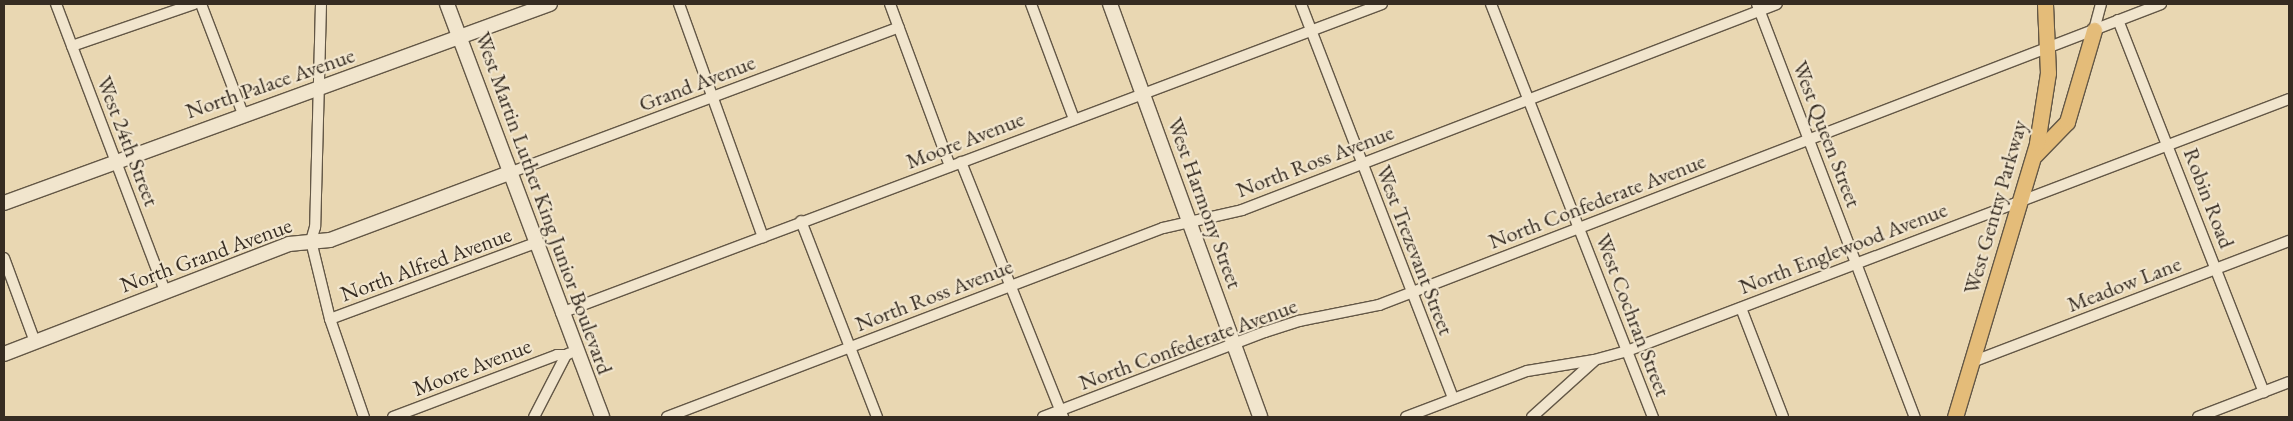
<!DOCTYPE html>
<html>
<head>
<meta charset="utf-8">
<style>
	body { margin:0 }
	#map { position:relative; width:2293px; height:421px; overflow:hidden; background:#e9d7b2; font-family:"EB Garamond",serif }
	div>[style] { position:absolute }
	.roads { filter:drop-shadow(1px 0 #635746) drop-shadow(-1px 0 #635746) drop-shadow(0 1px #635746) drop-shadow(0 -1px #635746) }
	.street>* { height:10px; margin:-5px; padding:0 5px; transform-origin:5px; border-radius:5px; background:#f1e5cd }
	.secondary>* { height:14px; margin:-7px; padding:0 7px; transform-origin:7px; border-radius:7px; background:#f1e5cd }
	.primary>* { height:15px; margin:-7.5px; padding:0 7.5px; transform-origin:7.5px; border-radius:7.5px; background:#e4bc79 }
	span { translate:-50% -50%; white-space:nowrap; text-align:center; line-height:1.15; -webkit-text-stroke:4.5px #f1e5cd; paint-order:stroke }
	.street-label { font-size:22px; color:#362c22 }
	.frame { position:absolute; inset:0; border:5px solid #362c22; pointer-events:none }
</style>
</head>
<body>
<div id="map">
	<div class="roads">
		<div class="street">
			<i style="left:56px;top:4px;width:307px;rotate:69.2deg"></i>
			<i style="left:201px;top:4px;width:118px;rotate:69.1deg"></i>
			<i style="left:321px;top:4px;width:223px;rotate:91.5deg"></i>
			<i style="left:315px;top:227px;width:15px;rotate:106deg"></i>
			<i style="left:311px;top:241px;width:80px;rotate:76.3deg"></i>
			<i style="left:330px;top:319px;width:104px;rotate:70.9deg"></i>
			<i style="left:679px;top:4px;width:248px;rotate:70.2deg"></i>
			<i style="left:890px;top:4px;width:173px;rotate:69.7deg"></i>
			<i style="left:1031px;top:4px;width:123px;rotate:69.5deg"></i>
			<i style="left:1301px;top:4px;width:421px;rotate:68.9deg"></i>
			<i style="left:1491px;top:4px;width:444px;rotate:68.6deg"></i>
			<i style="left:1757px;top:4px;width:442px;rotate:69.1deg"></i>
			<i style="left:2118px;top:20px;width:400px;rotate:68.6deg"></i>
			<i style="left:2094px;top:30px;width:27px;rotate:-75deg"></i>
			<i style="left:72px;top:46px;width:129px;rotate:-19deg"></i>
			<i style="left:961px;top:162px;width:275px;rotate:68.2deg"></i>
			<i style="left:509px;top:173px;width:416px;rotate:-20.5deg"></i>
			<i style="left:801px;top:221px;width:210px;rotate:68.8deg"></i>
			<i style="left:4px;top:258px;width:90px;rotate:69.7deg"></i>
			<i style="left:1741px;top:308px;width:117px;rotate:68.9deg"></i>
			<i style="left:561px;top:313px;width:877px;rotate:-20.62deg"></i>
			<i style="left:330px;top:319px;width:219px;rotate:-20.3deg"></i>
			<i style="left:1972px;top:362px;width:339px;rotate:-20.9deg"></i>
			<i style="left:393px;top:417px;width:175px;rotate:-20.7deg"></i>
			<i style="left:557px;top:355px;width:9px"></i>
			<i style="left:534px;top:417px;width:70px;rotate:-62.7deg"></i>
			<i style="left:566px;top:355px;width:4px;rotate:-27deg"></i>
			<i style="left:667px;top:417px;width:531px;rotate:-20.86deg"></i>
			<i style="left:1163px;top:228px;width:81px;rotate:-12.8deg"></i>
			<i style="left:1242px;top:210px;width:573px;rotate:-21.06deg"></i>
			<i style="left:1043px;top:417px;width:238px;rotate:-21deg"></i>
			<i style="left:1265px;top:332px;width:36px;rotate:-18deg"></i>
			<i style="left:1299px;top:321px;width:82px;rotate:-11.3deg"></i>
			<i style="left:1379px;top:305px;width:838px;rotate:-21.05deg"></i>
			<i style="left:1406px;top:417px;width:129px;rotate:-20.8deg"></i>
			<i style="left:1527px;top:371px;width:68px;rotate:-9.3deg"></i>
			<i style="left:1594px;top:360px;width:34px;rotate:-15deg"></i>
			<i style="left:1627px;top:351px;width:708px;rotate:-20.84deg"></i>
			<i style="left:1532px;top:417px;width:84px;rotate:-42.1deg"></i>
			<i style="left:2198px;top:417px;width:97px;rotate:-21deg"></i>
		</div>
		<div class="secondary">
			<i style="left:447px;top:4px;width:441px;rotate:69.4deg"></i>
			<i style="left:1110px;top:4px;width:439px;rotate:70deg"></i>
			<i style="left:4px;top:203px;width:581px;rotate:-20.03deg"></i>
			<i style="left:4px;top:354px;width:305px;rotate:-21.1deg"></i>
			<i style="left:289px;top:244px;width:41px;rotate:-5.6deg"></i>
			<i style="left:330px;top:240px;width:191px;rotate:-20.5deg"></i>
		</div>
		<div class="primary">
			<i style="left:2035px;top:155px;width:46px;rotate:-45.9deg"></i>
			<i style="left:2067px;top:122px;width:96px;rotate:-73.6deg"></i>
			<i style="left:1955px;top:417px;width:286px;rotate:-73.3deg"></i>
			<i style="left:2037px;top:143px;width:71px;rotate:-81.1deg"></i>
			<i style="left:2048px;top:73px;width:69px;rotate:-92.5deg"></i>
		</div>
	</div>
	<div class="street-label">
		<span style="left:270px;top:83px;rotate:-19deg">North Palace Avenue</span>
		<span style="left:697px;top:83px;rotate:-21deg">Grand Avenue</span>
		<span style="left:1827px;top:134px;rotate:69deg">West Queen Street</span>
		<span style="left:965px;top:140px;rotate:-21deg">Moore Avenue</span>
		<span style="left:128px;top:141px;rotate:69deg">West 24th Street</span>
		<span style="left:1315px;top:161px;rotate:-21deg">North Ross Avenue</span>
		<span style="left:2209px;top:198px;rotate:69deg">Robin Road</span>
		<span style="left:1597px;top:201px;rotate:-21deg">North Confederate Avenue</span>
		<span style="left:544px;top:203px;rotate:70deg">West Martin Luther King Junior Boulevard</span>
		<span style="left:1205px;top:203px;rotate:70deg">West Harmony Street</span>
		<span style="left:1995px;top:207px;rotate:-74deg">West Gentry Parkway</span>
		<span style="left:1843px;top:248px;rotate:-21deg">North Englewood Avenue</span>
		<span style="left:1415px;top:250px;rotate:69deg">West Trezevant Street</span>
		<span style="left:206px;top:255px;rotate:-20deg">North Grand Avenue</span>
		<span style="left:426px;top:264px;rotate:-20deg">North Alfred Avenue</span>
		<span style="left:2124px;top:284px;rotate:-21deg">Meadow Lane</span>
		<span style="left:934px;top:295px;rotate:-21deg">North Ross Avenue</span>
		<span style="left:1633px;top:315px;rotate:69deg">West Cochran Street</span>
		<span style="left:1188px;top:344px;rotate:-20deg">North Confederate Avenue</span>
		<span style="left:472px;top:367px;rotate:-21deg">Moore Avenue</span>
	</div>
	<div class="frame"></div>
</div>
</body>
</html>
